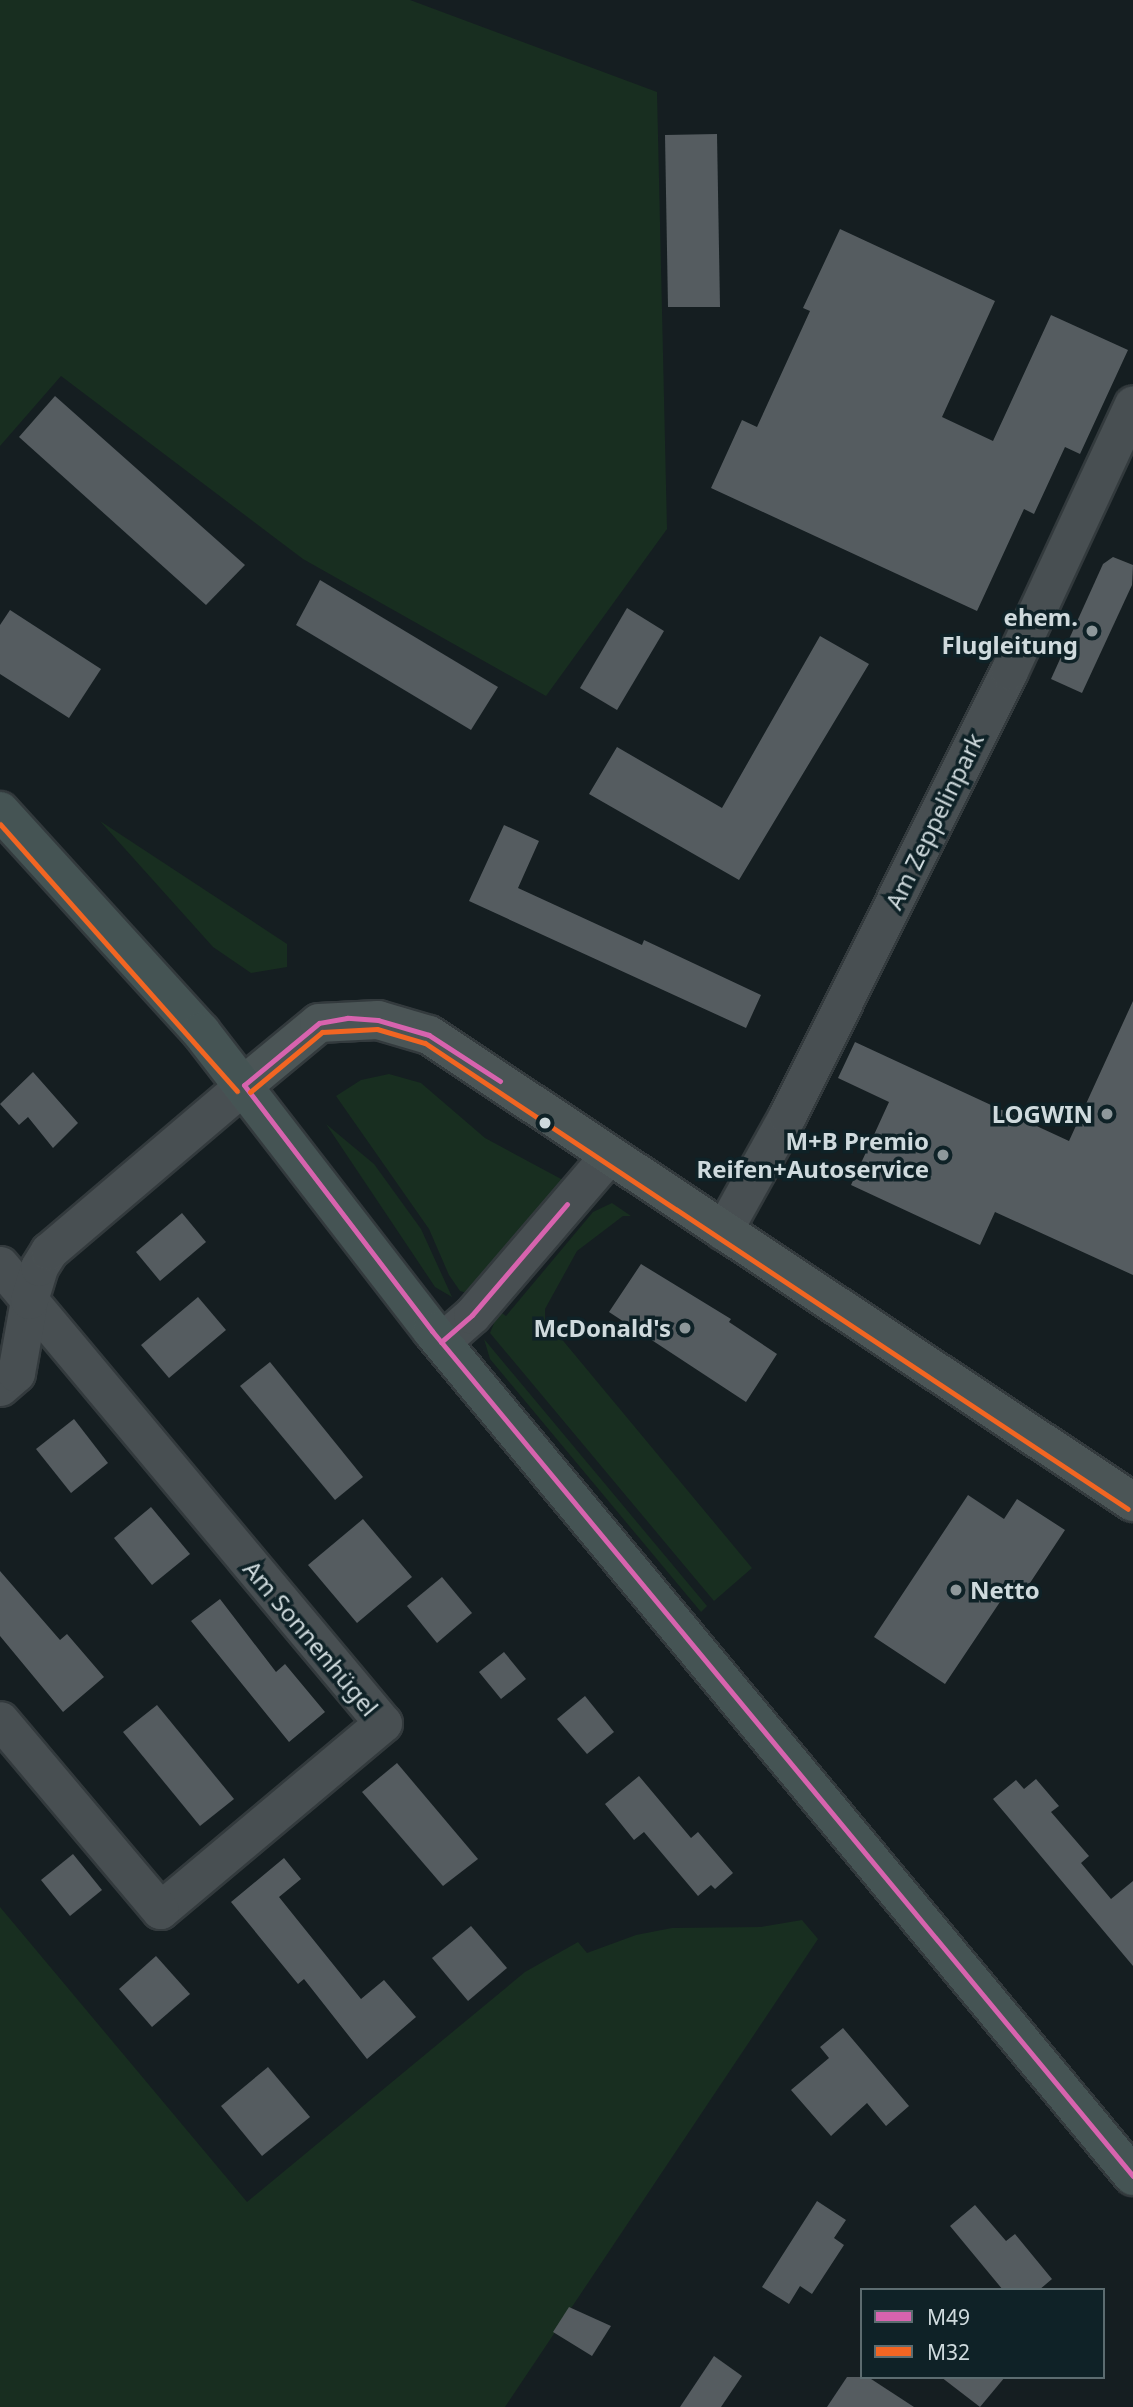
<!DOCTYPE html>
<html>
<head>
<meta charset="utf-8">
<style>
	body { margin:0 }
	#map { position:relative; width:1133px; height:2407px; overflow:hidden; background:#151e21; font-family:"Noto Sans",sans-serif }
	div>[style] { position:absolute }
	.green>* { inset:0; background:#182e20 }
	.building>* { inset:0; background:#555c60 }
	.roads { filter:drop-shadow(2px 0 #333a3d) drop-shadow(-2px 0 #333a3d) drop-shadow(0 2px #333a3d) drop-shadow(0 -2px #333a3d) }
	.minor>* { height:37px; margin:-18.5px; padding:0 18.5px; transform-origin:18.5px; border-radius:18.5px; background:#484f52 }
	.secondary>* { height:38px; margin:-19px; padding:0 19px; transform-origin:19px; border-radius:19px; background:#4b5556 }
	.primary>* { height:38px; margin:-19px; padding:0 19px; transform-origin:19px; border-radius:19px; background:#455454 }
	.bus-1>* { height:5px; margin:-2.5px; padding:0 2.5px; transform-origin:2.5px; border-radius:2.5px; background:#d763ae }
	.bus-2>* { height:5px; margin:-2.5px; padding:0 2.5px; transform-origin:2.5px; border-radius:2.5px; background:#f26522 }
	.dots>* { width:19px; height:19px; translate:-50% -50%; box-sizing:border-box; border:4px solid #0f2227; border-radius:50% }
	span { translate:-50% -50%; white-space:nowrap; text-align:center; line-height:1.15; -webkit-text-stroke:7px #0f2227; paint-order:stroke }
	.poi-label { font-size:24px; color:#cfdadd; font-weight:700 }
	.right { translate:-100% -50%; text-align:right }
	.left { translate:0 -50%; text-align:left }
	.street-label { font-size:24px; color:#cfdadd }
	.legend { position:absolute; left:860px; top:2288px; width:245px; height:91px; box-sizing:border-box; background:#0f2227; border:2px solid #5c6c70; margin:0; padding:9px 12px; list-style:none; font-size:21px; color:#cfdadd }
	.legend li { display:flex; align-items:center; gap:14px; height:35px }
	.legend b { width:35px; border:2px solid #5c6c70 }
</style>
</head>
<body>
<div id="map">
	<div class="green">
		<i style="clip-path:polygon(0 0,410px 0,657px 92px,667px 529px,546px 696px,303px 559px,61px 376px,0 446px)"></i>
		<i style="clip-path:polygon(100px 821px,287px 944px,287px 967px,251px 973px,213px 947px)"></i>
		<i style="clip-path:polygon(389px 1074px,421px 1083px,485px 1138px,563px 1180px,470px 1294px,460px 1291px,449px 1275px,429px 1229px,336px 1096px,361px 1080px)"></i>
		<i style="clip-path:polygon(326px 1124px,374px 1164px,421px 1229px,452px 1297px,435px 1287px)"></i>
		<i style="clip-path:polygon(612px 1203px,631px 1216px,623px 1216px,577px 1251px,545px 1309px,545px 1319px,752px 1568px,714px 1601px,490px 1333px,499px 1311px,506px 1316px,593px 1212px)"></i>
		<i style="clip-path:polygon(484px 1339px,707px 1606px,701px 1612px,490px 1359px)"></i>
		<i style="clip-path:polygon(0 1907px,247px 2202px,525px 1972px,578px 1942px,587px 1953px,636px 1935px,672px 1928px,761px 1927px,802px 1920px,818px 1939px,505px 2407px,0 2407px)"></i>
	</div>
	<div class="building">
		<i style="clip-path:polygon(717px 134px,720px 307px,668px 307px,665px 135px)"></i>
		<i style="clip-path:polygon(840px 229px,995px 301px,942px 417px,993px 441px,1051px 315px,1128px 350px,1080px 454px,1065px 447px,1034px 514px,1024px 509px,977px 611px,711px 488px,742px 420px,757px 427px,810px 311px,803px 308px)"></i>
		<i style="clip-path:polygon(55px 396px,245px 565px,206px 605px,19px 437px)"></i>
		<i style="clip-path:polygon(1113px 557px,1133px 565px,1132px 585px,1082px 693px,1051px 679px,1103px 564px)"></i>
		<i style="clip-path:polygon(320px 580px,498px 687px,471px 730px,296px 625px)"></i>
		<i style="clip-path:polygon(627px 608px,664px 631px,617px 710px,580px 688px)"></i>
		<i style="clip-path:polygon(10px 610px,101px 669px,69px 718px,0 674px,0 625px)"></i>
		<i style="clip-path:polygon(820px 636px,869px 664px,739px 880px,589px 794px,617px 747px,722px 808px)"></i>
		<i style="clip-path:polygon(504px 825px,539px 841px,518px 888px,642px 945px,644px 940px,761px 995px,746px 1028px,469px 901px)"></i>
		<i style="clip-path:polygon(1133px 1001px,1133px 1275px,995px 1212px,980px 1245px,851px 1185px,889px 1102px,838px 1078px,855px 1042px,1069px 1141px)"></i>
		<i style="clip-path:polygon(33px 1072px,78px 1123px,53px 1148px,28px 1117px,19px 1125px,0 1104px)"></i>
		<i style="clip-path:polygon(182px 1213px,206px 1242px,160px 1281px,136px 1252px)"></i>
		<i style="clip-path:polygon(641px 1264px,731px 1319px,729px 1322px,777px 1354px,746px 1402px,609px 1312px)"></i>
		<i style="clip-path:polygon(198px 1297px,226px 1330px,169px 1378px,141px 1345px)"></i>
		<i style="clip-path:polygon(270px 1362px,363px 1477px,335px 1500px,240px 1386px)"></i>
		<i style="clip-path:polygon(74px 1419px,108px 1463px,71px 1493px,36px 1449px)"></i>
		<i style="clip-path:polygon(968px 1495px,1004px 1519px,1017px 1499px,1065px 1530px,1024px 1592px,1012px 1584px,945px 1684px,874px 1637px)"></i>
		<i style="clip-path:polygon(151px 1507px,190px 1554px,152px 1585px,114px 1538px)"></i>
		<i style="clip-path:polygon(363px 1519px,412px 1577px,357px 1623px,308px 1565px)"></i>
		<i style="clip-path:polygon(0 1571px,60px 1640px,67px 1634px,104px 1677px,63px 1712px,0 1636px)"></i>
		<i style="clip-path:polygon(442px 1577px,472px 1613px,437px 1643px,407px 1606px)"></i>
		<i style="clip-path:polygon(220px 1599px,276px 1672px,285px 1664px,325px 1712px,289px 1742px,191px 1621px)"></i>
		<i style="clip-path:polygon(504px 1652px,526px 1679px,501px 1699px,479px 1672px)"></i>
		<i style="clip-path:polygon(585px 1696px,614px 1732px,587px 1754px,557px 1719px)"></i>
		<i style="clip-path:polygon(157px 1705px,234px 1799px,200px 1826px,123px 1732px)"></i>
		<i style="clip-path:polygon(397px 1763px,478px 1859px,443px 1886px,362px 1792px)"></i>
		<i style="clip-path:polygon(639px 1776px,691px 1838px,698px 1832px,733px 1873px,715px 1889px,711px 1885px,698px 1896px,644px 1832px,634px 1840px,605px 1804px)"></i>
		<i style="clip-path:polygon(1036px 1779px,1059px 1806px,1051px 1812px,1089px 1856px,1081px 1863px,1111px 1899px,1133px 1881px,1133px 1966px,993px 1799px,1016px 1780px,1024px 1789px)"></i>
		<i style="clip-path:polygon(73px 1854px,102px 1890px,70px 1916px,41px 1880px)"></i>
		<i style="clip-path:polygon(284px 1858px,301px 1879px,279px 1897px,361px 1999px,384px 1980px,416px 2017px,367px 2059px,304px 1979px,298px 1984px,231px 1902px)"></i>
		<i style="clip-path:polygon(471px 1926px,507px 1968px,468px 2001px,432px 1958px)"></i>
		<i style="clip-path:polygon(156px 1956px,190px 1994px,152px 2027px,119px 1989px)"></i>
		<i style="clip-path:polygon(843px 2028px,909px 2106px,886px 2126px,867px 2103px,831px 2136px,791px 2090px,829px 2058px,820px 2047px)"></i>
		<i style="clip-path:polygon(268px 2067px,310px 2117px,262px 2156px,221px 2106px)"></i>
		<i style="clip-path:polygon(817px 2201px,846px 2220px,834px 2238px,844px 2245px,812px 2294px,800px 2286px,789px 2304px,762px 2287px)"></i>
		<i style="clip-path:polygon(975px 2205px,1006px 2241px,1015px 2234px,1052px 2279px,1039px 2290px,1003px 2290px,950px 2226px)"></i>
		<i style="clip-path:polygon(569px 2307px,611px 2326px,592px 2356px,553px 2332px)"></i>
		<i style="clip-path:polygon(714px 2356px,742px 2376px,721px 2407px,680px 2407px)"></i>
		<i style="clip-path:polygon(847px 2377px,868px 2377px,914px 2407px,827px 2407px)"></i>
		<i style="clip-path:polygon(941px 2377px,1005px 2377px,980px 2407px)"></i>
	</div>
	<div class="roads">
		<div class="minor">
			<i style="left:723px;top:1231px;width:132px;rotate:-60.9deg"></i>
			<i style="left:787px;top:1116px;width:497px;rotate:-63.5deg"></i>
			<i style="left:1009px;top:671px;width:294px;rotate:-65.1deg"></i>
			<i style="left:0;top:1265px;width:597px;rotate:50.1deg"></i>
			<i style="left:383px;top:1723px;width:291px;rotate:140deg"></i>
			<i style="left:160px;top:1910px;width:248px;rotate:-130.1deg"></i>
			<i style="left:441px;top:1342px;width:41px;rotate:-41.1deg"></i>
			<i style="left:472px;top:1315px;width:211px;rotate:-49.4deg"></i>
			<i style="left:0;top:1387px;width:21px;rotate:-41deg"></i>
			<i style="left:16px;top:1373px;width:74px;rotate:-79.9deg"></i>
			<i style="left:29px;top:1300px;width:34px;rotate:-73deg"></i>
			<i style="left:39px;top:1267px;width:19px;rotate:-58deg"></i>
			<i style="left:49px;top:1251px;width:256px;rotate:-40.4deg"></i>
		</div>
		<div class="secondary">
			<i style="left:244px;top:1085px;width:97px;rotate:-39.6deg"></i>
			<i style="left:319px;top:1023px;width:59px;rotate:-2.9deg"></i>
			<i style="left:378px;top:1020px;width:53px;rotate:16.4deg"></i>
			<i style="left:429px;top:1035px;width:845px;rotate:33.56deg"></i>
		</div>
		<div class="primary">
			<i style="left:0;top:811px;width:299px;rotate:47.7deg"></i>
			<i style="left:201px;top:1032px;width:378px;rotate:52.3deg"></i>
			<i style="left:432px;top:1331px;width:1098px;rotate:50.32deg"></i>
		</div>
	</div>
	<div class="bus-1">
		<i style="left:500px;top:1081px;width:85px;rotate:-147.1deg"></i>
		<i style="left:429px;top:1035px;width:53px;rotate:-163.6deg"></i>
		<i style="left:378px;top:1020px;width:31px;rotate:-176deg"></i>
		<i style="left:347px;top:1018px;width:28px;rotate:170deg"></i>
		<i style="left:319px;top:1023px;width:97px;rotate:140.4deg"></i>
		<i style="left:244px;top:1085px;width:310px;rotate:52.6deg"></i>
		<i style="left:432px;top:1331px;width:1098px;rotate:50.32deg"></i>
		<i style="left:441px;top:1342px;width:41px;rotate:-41.1deg"></i>
		<i style="left:472px;top:1315px;width:146px;rotate:-49.4deg"></i>
	</div>
	<div class="bus-2">
		<i style="left:0;top:824px;width:357px;rotate:48.4deg"></i>
		<i style="left:250px;top:1092px;width:94px;rotate:-39.8deg"></i>
		<i style="left:322px;top:1032px;width:55px;rotate:-3.1deg"></i>
		<i style="left:377px;top:1029px;width:50px;rotate:16.3deg"></i>
		<i style="left:425px;top:1043px;width:843px;rotate:33.54deg"></i>
	</div>
	<div class="dots">
		<i style="left:1092px;top:631px;background:#8e989b"></i>
		<i style="left:1107px;top:1114px;background:#8e989b"></i>
		<i style="left:545px;top:1123px;background:#cfdadd"></i>
		<i style="left:943px;top:1155px;background:#8e989b"></i>
		<i style="left:685px;top:1328px;background:#8e989b"></i>
		<i style="left:956px;top:1590px;background:#8e989b"></i>
	</div>
	<div class="poi-label">
		<span class="right" style="left:1078px;top:631px">ehem.<br>Flugleitung</span>
		<span class="right" style="left:1093px;top:1114px">LOGWIN</span>
		<span class="right" style="left:929px;top:1155px">M+B Premio<br>Reifen+Autoservice</span>
		<span class="right" style="left:671px;top:1328px">McDonald's</span>
		<span class="left" style="left:970px;top:1590px">Netto</span>
	</div>
	<div class="street-label">
		<span style="left:934px;top:821px;rotate:-64deg">Am Zeppelinpark</span>
		<span style="left:311px;top:1638px;rotate:50deg">Am Sonnenhügel</span>
	</div>
	<ul class="legend">
	<li><b style="height:9px;background:#d763ae"></b>M49</li>
	<li><b style="height:9px;background:#f26522"></b>M32</li>
	</ul>
</div>
</body>
</html>
